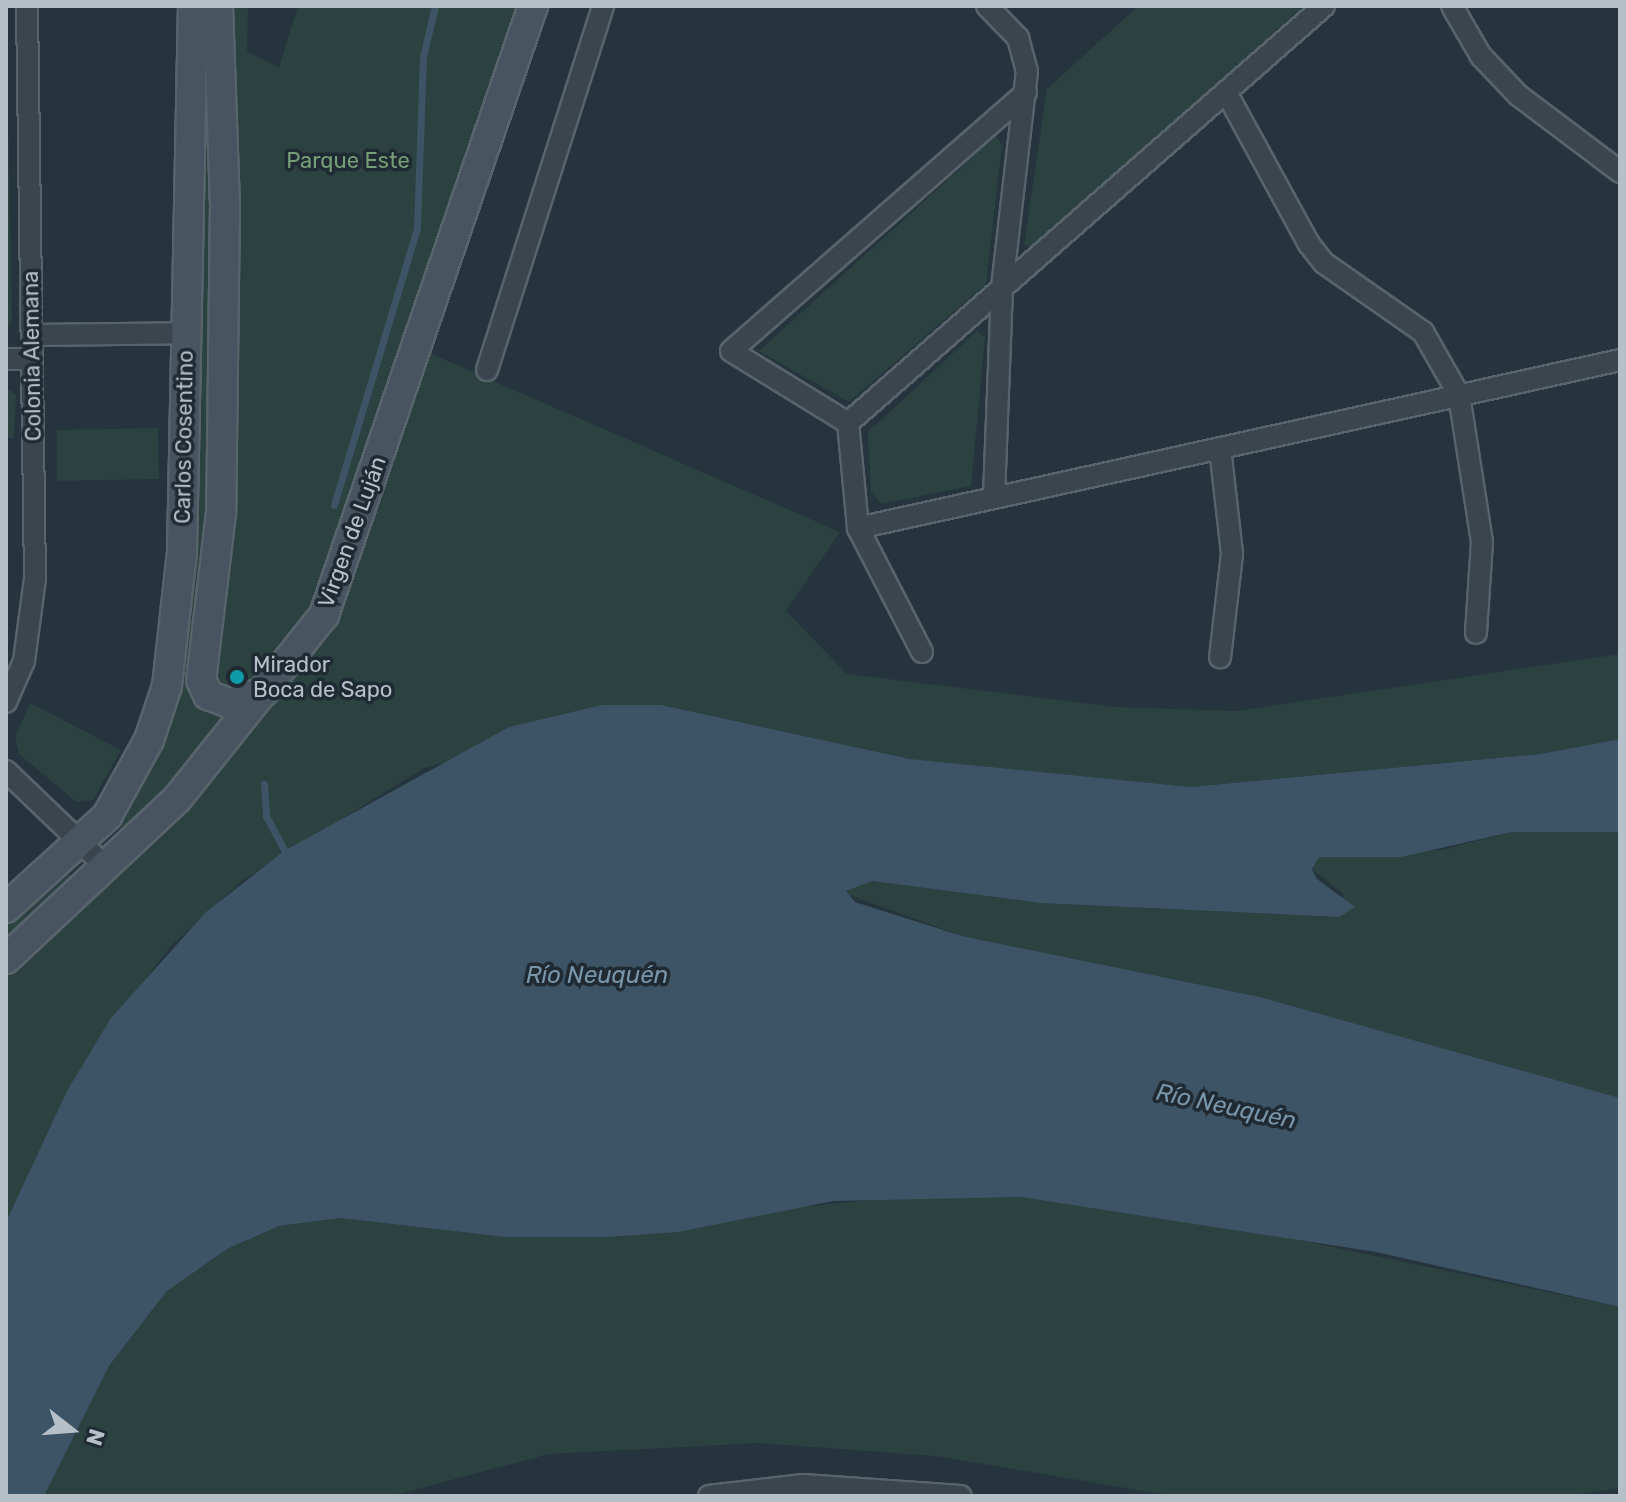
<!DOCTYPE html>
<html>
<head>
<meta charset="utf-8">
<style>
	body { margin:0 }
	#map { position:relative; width:1626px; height:1502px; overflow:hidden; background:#26343d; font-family:Rubik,sans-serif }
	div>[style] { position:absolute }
	.green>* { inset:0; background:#2b4240 }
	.water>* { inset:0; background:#3c5465 }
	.stream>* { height:7px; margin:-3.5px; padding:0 3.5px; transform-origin:3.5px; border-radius:3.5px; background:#3c5465 }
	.roads { filter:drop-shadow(2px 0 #58636b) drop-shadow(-2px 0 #58636b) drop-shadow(0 2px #58636b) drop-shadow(0 -2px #58636b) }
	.street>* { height:20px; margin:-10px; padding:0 10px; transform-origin:10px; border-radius:10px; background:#3a454e }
	.secondary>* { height:28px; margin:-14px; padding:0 14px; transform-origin:14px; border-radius:14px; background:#485560 }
	.dots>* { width:22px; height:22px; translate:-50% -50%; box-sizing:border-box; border:4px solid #1f2a33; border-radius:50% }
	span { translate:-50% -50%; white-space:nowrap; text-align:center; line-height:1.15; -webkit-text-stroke:7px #1f2a33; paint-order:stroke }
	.park-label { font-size:22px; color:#759d78 }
	.street-label { font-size:22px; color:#b6c0c8 }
	.poi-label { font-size:22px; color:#b6c0c8 }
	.left { translate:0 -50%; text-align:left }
	.water-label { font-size:24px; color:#7895aa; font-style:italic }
	.frame { position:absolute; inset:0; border:8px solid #b6c0c8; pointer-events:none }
	.north { position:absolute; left:32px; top:1390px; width:80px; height:80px; -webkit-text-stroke:6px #1f2a33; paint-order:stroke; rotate:107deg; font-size:22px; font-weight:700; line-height:32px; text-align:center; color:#b6c0c8 }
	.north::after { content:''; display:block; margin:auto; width:28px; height:36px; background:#b6c0c8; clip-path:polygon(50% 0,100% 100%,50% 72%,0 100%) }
</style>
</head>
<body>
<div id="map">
	<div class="green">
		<i style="clip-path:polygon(6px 6px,12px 322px,6px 329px)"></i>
		<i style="clip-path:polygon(211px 6px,214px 491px,193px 674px,229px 712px,193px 764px,123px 833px,118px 824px,175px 702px,200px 62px)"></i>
		<i style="clip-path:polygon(226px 6px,248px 6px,247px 52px,279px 67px,298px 6px,522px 6px,317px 606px,245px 694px,211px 682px)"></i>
		<i style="clip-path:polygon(1138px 6px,1303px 6px,1033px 247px,1024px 245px,1047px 89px)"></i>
		<i style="clip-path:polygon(996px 136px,1002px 145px,986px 284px,849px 402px,759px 351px)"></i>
		<i style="clip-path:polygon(977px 331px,985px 337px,971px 486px,881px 504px,871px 492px,868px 432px)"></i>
		<i style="clip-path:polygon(427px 352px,840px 532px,786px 611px,847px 674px,1115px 707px,1236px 711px,1620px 654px,1620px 739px,1540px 754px,1191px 787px,909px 759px,661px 705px,424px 768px,243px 880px,170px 947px,90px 1052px,6px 1222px,6px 972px,329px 628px)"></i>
		<i style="clip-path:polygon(6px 387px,16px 395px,14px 438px,6px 438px)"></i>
		<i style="clip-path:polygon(158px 428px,159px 479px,57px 481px,57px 430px)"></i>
		<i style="clip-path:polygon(30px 703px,121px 750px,93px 800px,76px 802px,19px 754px,15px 737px)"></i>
		<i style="clip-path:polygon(1512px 832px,1620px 832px,1620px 1098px,1260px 997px,962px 936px,846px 894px,852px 883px,872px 881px,1040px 903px,1339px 917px,1343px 894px,1312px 869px,1319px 857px,1441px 850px)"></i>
		<i style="clip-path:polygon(65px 873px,74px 877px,6px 944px,6px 925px)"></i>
		<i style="clip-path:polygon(919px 1195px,1021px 1197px,1275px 1235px,1620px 1307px,1620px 1488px,1564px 1496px,1173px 1496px,936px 1456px,760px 1443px,549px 1454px,391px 1496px,44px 1496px,109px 1366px,166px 1292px,227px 1249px,279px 1226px,340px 1218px,505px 1237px)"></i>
	</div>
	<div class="water">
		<i style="clip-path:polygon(602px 705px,661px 705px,910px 759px,1191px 787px,1540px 754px,1620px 739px,1620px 832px,1512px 832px,1401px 857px,1319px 857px,1312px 869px,1317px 879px,1355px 907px,1339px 917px,1040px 903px,872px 881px,846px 891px,855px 902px,962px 936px,1260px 997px,1620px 1098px,1620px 1307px,1376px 1252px,1021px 1197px,833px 1201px,678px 1232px,608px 1237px,505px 1237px,340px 1218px,279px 1226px,227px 1249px,166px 1292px,109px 1366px,44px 1496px,6px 1496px,6px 1222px,67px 1091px,111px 1018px,206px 912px,284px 851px,509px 727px)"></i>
	</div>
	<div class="stream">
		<i style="left:334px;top:505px;width:289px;rotate:-73.3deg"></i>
		<i style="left:417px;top:228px;width:171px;rotate:-88deg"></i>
		<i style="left:423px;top:57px;width:52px;rotate:-76.8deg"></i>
		<i style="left:264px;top:784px;width:32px;rotate:86deg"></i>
		<i style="left:266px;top:816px;width:49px;rotate:61.9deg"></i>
	</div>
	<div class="roads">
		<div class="street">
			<i style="left:987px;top:6px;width:45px;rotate:45.9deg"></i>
			<i style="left:1018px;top:38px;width:34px;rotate:75deg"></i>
			<i style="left:1027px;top:71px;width:218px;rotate:96.6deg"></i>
			<i style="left:1002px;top:288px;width:210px;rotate:92.2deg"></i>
			<i style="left:1452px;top:6px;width:58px;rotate:59.9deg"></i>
			<i style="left:1481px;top:56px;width:54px;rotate:46.5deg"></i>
			<i style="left:1518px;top:95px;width:128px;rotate:37deg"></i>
			<i style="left:1226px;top:92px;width:173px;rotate:61.4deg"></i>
			<i style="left:1309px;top:244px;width:24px;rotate:52deg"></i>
			<i style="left:1324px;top:263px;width:121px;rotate:34.9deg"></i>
			<i style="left:1423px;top:332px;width:73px;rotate:60.3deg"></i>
			<i style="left:1459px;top:395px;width:149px;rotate:81.1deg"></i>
			<i style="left:1482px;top:542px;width:91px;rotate:93.8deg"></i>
			<i style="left:32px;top:335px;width:153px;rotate:-0.7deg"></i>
			<i style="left:6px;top:359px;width:26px"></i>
			<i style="left:487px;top:370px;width:382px;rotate:-72.3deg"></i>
			<i style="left:848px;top:423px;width:633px;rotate:-41.22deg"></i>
			<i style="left:1220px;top:448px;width:107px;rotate:83.5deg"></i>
			<i style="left:1232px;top:554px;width:104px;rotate:96.6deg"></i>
			<i style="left:858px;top:528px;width:780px;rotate:-12.43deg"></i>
			<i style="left:922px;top:652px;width:140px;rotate:-117.3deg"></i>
			<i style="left:858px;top:528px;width:105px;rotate:-95.4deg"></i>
			<i style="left:848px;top:423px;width:137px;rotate:-148.4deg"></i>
			<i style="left:731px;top:351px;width:392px;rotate:-41.2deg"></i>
			<i style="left:6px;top:702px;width:45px;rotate:-66.3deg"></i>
			<i style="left:24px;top:661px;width:83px;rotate:-82.4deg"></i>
			<i style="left:35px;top:579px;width:573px;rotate:-90.8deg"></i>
			<i style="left:6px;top:771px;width:140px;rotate:43.8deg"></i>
			<i style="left:709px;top:1496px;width:95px;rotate:-6.7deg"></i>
			<i style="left:803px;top:1485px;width:158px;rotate:4deg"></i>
		</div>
		<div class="secondary">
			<i style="left:218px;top:6px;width:196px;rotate:88deg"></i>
			<i style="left:225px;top:202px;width:311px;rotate:90.7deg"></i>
			<i style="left:221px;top:513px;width:168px;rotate:96.8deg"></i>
			<i style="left:201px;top:680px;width:17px;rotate:65deg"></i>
			<i style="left:208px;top:695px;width:25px;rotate:21deg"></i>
			<i style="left:231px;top:704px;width:36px;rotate:-21deg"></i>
			<i style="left:6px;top:908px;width:137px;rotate:-42.3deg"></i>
			<i style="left:107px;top:816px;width:87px;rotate:-61.1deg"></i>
			<i style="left:149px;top:740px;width:57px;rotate:-71.6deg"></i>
			<i style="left:167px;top:686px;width:135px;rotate:-83.6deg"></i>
			<i style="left:182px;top:552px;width:546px;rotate:-88.85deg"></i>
			<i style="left:6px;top:959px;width:234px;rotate:-43.1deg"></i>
			<i style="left:177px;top:799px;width:236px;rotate:-51.4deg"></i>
			<i style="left:324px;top:615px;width:644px;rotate:-71.06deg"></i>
		</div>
	</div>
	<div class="dots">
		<i style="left:237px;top:677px;background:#0f9aa8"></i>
	</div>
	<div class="park-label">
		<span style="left:348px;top:161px">Parque Este</span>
	</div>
	<div class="street-label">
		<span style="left:32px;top:356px;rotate:-91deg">Colonia Alemana</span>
		<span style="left:184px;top:437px;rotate:-89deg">Carlos Cosentino</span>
		<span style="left:352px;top:532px;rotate:-70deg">Virgen de Luján</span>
	</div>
	<div class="poi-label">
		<span class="left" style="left:253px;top:677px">Mirador<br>Boca de Sapo</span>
	</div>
	<div class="water-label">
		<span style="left:597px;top:976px">Río Neuquén</span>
		<span style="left:1226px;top:1107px;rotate:12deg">Río Neuquén</span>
	</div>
	<div class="frame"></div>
	<div class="north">N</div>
</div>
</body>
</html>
